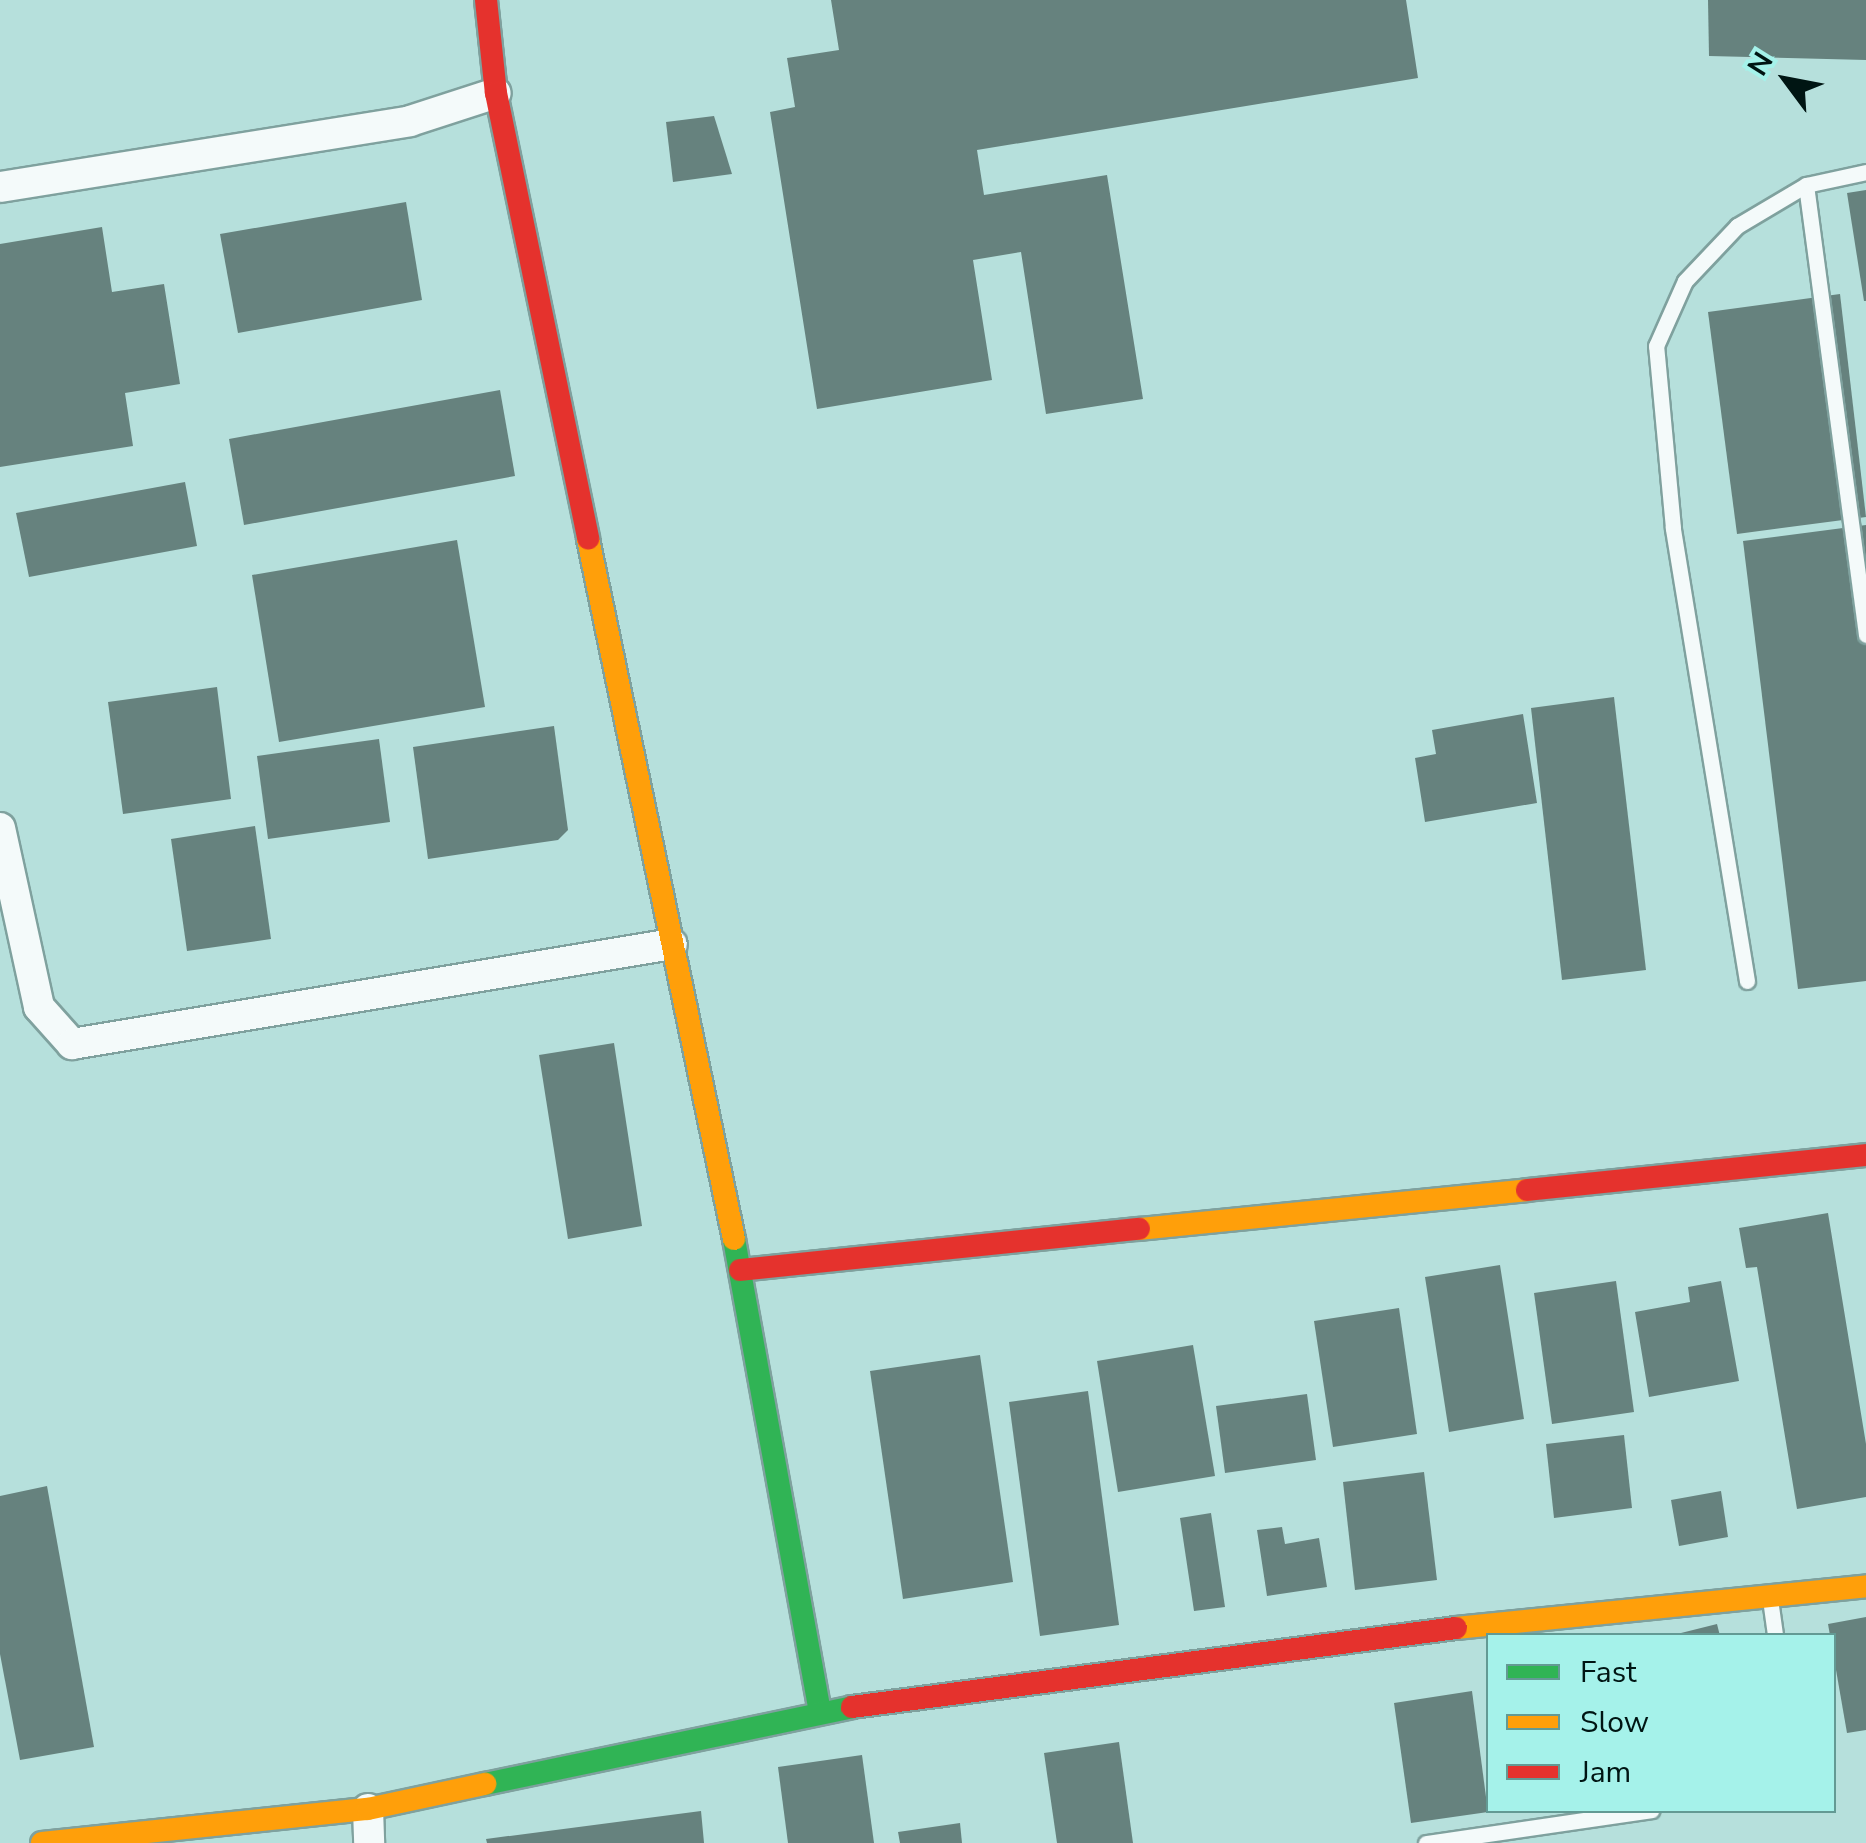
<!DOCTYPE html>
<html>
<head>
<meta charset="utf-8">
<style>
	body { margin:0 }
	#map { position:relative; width:1866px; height:1843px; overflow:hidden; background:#b6e0dc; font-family:"Nunito Sans",sans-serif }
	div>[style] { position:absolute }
	.building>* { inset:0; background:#66827e }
	.roads { filter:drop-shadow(2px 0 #7fa19e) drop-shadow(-2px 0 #7fa19e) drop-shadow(0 2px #7fa19e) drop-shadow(0 -2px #7fa19e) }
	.lane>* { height:15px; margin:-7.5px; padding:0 7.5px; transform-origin:7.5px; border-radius:7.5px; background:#f4fafa }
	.street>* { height:30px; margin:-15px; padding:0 15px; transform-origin:15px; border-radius:15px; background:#f4fafa }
	.fast>* { height:22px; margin:-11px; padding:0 11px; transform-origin:11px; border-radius:11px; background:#30b455 }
	.slow>* { height:22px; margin:-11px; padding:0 11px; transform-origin:11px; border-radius:11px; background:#ff9f0a }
	.jam>* { height:22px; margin:-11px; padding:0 11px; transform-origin:11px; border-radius:11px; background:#e5322d }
	span { translate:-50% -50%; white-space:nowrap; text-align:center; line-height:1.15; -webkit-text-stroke:10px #a5f2ea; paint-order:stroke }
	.legend { position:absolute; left:1486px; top:1633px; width:350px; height:180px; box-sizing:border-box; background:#a5f2ea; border:2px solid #639a94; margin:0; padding:12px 18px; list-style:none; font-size:30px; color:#001513 }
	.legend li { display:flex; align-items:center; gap:20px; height:50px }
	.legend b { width:50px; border:2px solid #639a94 }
	.north { position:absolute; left:1736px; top:30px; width:100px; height:100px; -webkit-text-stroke:8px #a5f2ea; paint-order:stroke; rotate:302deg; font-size:28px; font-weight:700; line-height:40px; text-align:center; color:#001513 }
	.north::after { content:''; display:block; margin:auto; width:35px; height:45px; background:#001513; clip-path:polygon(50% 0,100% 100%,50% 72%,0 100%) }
</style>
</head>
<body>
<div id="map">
	<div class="building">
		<i style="clip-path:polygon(831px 0,1406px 0,1418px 78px,977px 150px,984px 195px,1107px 175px,1143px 399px,1046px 414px,1021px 252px,973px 260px,992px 380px,817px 409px,770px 112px,795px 107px,787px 58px,839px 50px)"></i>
		<i style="clip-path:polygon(1708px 0,1866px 0,1866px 60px,1709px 56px)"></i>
		<i style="clip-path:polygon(714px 116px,732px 174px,673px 182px,666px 122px)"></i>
		<i style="clip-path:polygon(1866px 190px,1866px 301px,1864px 301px,1847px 193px)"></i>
		<i style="clip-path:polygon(406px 202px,422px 300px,238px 333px,220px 234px)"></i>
		<i style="clip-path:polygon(102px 227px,112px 292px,164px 284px,180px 384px,125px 393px,133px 446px,0 467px,0 244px)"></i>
		<i style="clip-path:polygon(1840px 294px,1866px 517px,1737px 534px,1708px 312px)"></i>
		<i style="clip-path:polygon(500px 390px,515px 476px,244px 525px,229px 439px)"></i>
		<i style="clip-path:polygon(185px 482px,197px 546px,29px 577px,16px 513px)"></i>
		<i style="clip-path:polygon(1866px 525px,1866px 981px,1798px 989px,1743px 541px)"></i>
		<i style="clip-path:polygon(457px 540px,485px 707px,279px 742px,252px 575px)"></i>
		<i style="clip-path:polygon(217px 687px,231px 799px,123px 814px,108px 702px)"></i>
		<i style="clip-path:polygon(1614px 697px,1646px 970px,1562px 980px,1531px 708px)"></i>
		<i style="clip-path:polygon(1523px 714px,1537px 803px,1425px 822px,1415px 758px,1436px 754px,1432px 730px)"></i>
		<i style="clip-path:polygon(554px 726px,568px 830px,558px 840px,428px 859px,413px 747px)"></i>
		<i style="clip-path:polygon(379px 739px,390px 822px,268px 839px,257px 756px)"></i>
		<i style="clip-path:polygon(255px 826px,271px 939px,187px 951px,171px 839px)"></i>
		<i style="clip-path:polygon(614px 1043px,642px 1226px,568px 1239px,539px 1055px)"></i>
		<i style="clip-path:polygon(1828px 1213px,1866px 1444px,1866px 1497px,1797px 1509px,1757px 1267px,1746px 1268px,1739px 1228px)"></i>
		<i style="clip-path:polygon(1500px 1265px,1524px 1419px,1449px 1432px,1425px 1277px)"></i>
		<i style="clip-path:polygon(1616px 1281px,1634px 1412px,1552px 1424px,1534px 1293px)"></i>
		<i style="clip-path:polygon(1721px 1281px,1739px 1381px,1649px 1397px,1635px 1312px,1690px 1302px,1688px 1287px)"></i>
		<i style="clip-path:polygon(1399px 1308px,1417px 1434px,1333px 1447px,1314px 1321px)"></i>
		<i style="clip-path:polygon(1193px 1345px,1215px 1476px,1118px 1492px,1097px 1361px)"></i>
		<i style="clip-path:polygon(980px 1355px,1013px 1582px,903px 1599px,870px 1371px)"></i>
		<i style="clip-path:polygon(1088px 1391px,1119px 1625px,1040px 1636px,1009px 1402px)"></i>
		<i style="clip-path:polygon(1307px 1394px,1316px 1460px,1225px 1473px,1216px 1406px)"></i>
		<i style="clip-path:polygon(1624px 1435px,1632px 1508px,1554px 1518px,1546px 1444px)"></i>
		<i style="clip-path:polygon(1424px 1472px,1437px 1580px,1355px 1590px,1343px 1482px)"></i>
		<i style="clip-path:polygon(47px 1486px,94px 1747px,20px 1760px,0 1654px,0 1496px)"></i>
		<i style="clip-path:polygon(1721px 1491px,1728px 1537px,1679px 1546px,1671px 1500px)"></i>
		<i style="clip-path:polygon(1211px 1513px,1225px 1607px,1194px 1611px,1180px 1518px)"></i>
		<i style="clip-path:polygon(1282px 1527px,1285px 1544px,1319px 1538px,1327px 1587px,1267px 1596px,1257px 1530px)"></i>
		<i style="clip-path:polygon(1866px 1617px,1866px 1730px,1847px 1733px,1828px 1624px)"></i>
		<i style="clip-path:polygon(1717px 1624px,1720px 1636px,1677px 1636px,1677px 1634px)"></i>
		<i style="clip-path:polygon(1472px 1691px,1488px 1812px,1411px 1823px,1394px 1703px)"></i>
		<i style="clip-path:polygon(1119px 1742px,1133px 1843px,1057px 1843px,1044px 1753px)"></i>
		<i style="clip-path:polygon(862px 1755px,874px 1843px,788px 1843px,778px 1767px)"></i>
		<i style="clip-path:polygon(701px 1811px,704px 1843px,487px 1843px,486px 1839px)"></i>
		<i style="clip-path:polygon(960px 1823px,962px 1843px,900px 1843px,898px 1832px)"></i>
	</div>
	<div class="roads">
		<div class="lane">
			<i style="left:1806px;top:185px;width:454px;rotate:82.4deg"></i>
			<i style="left:1747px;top:981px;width:459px;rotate:-99.3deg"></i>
			<i style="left:1673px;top:528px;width:183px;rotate:-95.3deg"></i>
			<i style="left:1656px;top:346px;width:71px;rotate:-66deg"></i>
			<i style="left:1685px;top:281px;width:76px;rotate:-46.6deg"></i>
			<i style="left:1737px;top:226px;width:80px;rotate:-30.7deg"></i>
			<i style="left:1806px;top:185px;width:61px;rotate:-12.2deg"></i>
			<i style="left:1770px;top:1599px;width:37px;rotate:82deg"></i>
			<i style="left:1426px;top:1843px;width:228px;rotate:-8.3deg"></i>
		</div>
		<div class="street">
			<i style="left:0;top:187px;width:415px;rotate:-9.1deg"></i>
			<i style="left:410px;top:121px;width:90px;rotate:-18deg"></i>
			<i style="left:0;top:828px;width:183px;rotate:77.7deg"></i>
			<i style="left:39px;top:1007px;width:50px;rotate:48.3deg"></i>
			<i style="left:72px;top:1044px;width:608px;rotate:-9.46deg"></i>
			<i style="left:368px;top:1809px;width:34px;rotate:88deg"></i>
		</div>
		<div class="fast">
			<i style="left:734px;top:1239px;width:480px;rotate:79.7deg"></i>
			<i style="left:485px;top:1784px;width:375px;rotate:-11.8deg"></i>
		</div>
		<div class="slow">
			<i style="left:588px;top:539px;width:715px;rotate:78.22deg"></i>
			<i style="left:1139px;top:1229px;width:390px;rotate:-5.7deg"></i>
			<i style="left:1456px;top:1628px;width:412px;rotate:-5.8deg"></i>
			<i style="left:42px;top:1843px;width:328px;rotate:-6deg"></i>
			<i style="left:368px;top:1809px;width:120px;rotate:-12.1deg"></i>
		</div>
		<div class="jam">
			<i style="left:486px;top:0;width:94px;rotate:83.9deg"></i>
			<i style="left:496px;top:93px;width:455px;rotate:78.3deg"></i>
			<i style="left:1527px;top:1190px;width:341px;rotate:-5.9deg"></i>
			<i style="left:740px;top:1270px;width:401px;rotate:-5.9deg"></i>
			<i style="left:852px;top:1707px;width:609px;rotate:-7.45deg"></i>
		</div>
	</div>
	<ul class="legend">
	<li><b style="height:12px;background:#30b455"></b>Fast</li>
	<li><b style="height:12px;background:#ff9f0a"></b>Slow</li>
	<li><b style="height:12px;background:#e5322d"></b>Jam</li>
	</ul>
	<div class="north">N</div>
</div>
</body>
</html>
